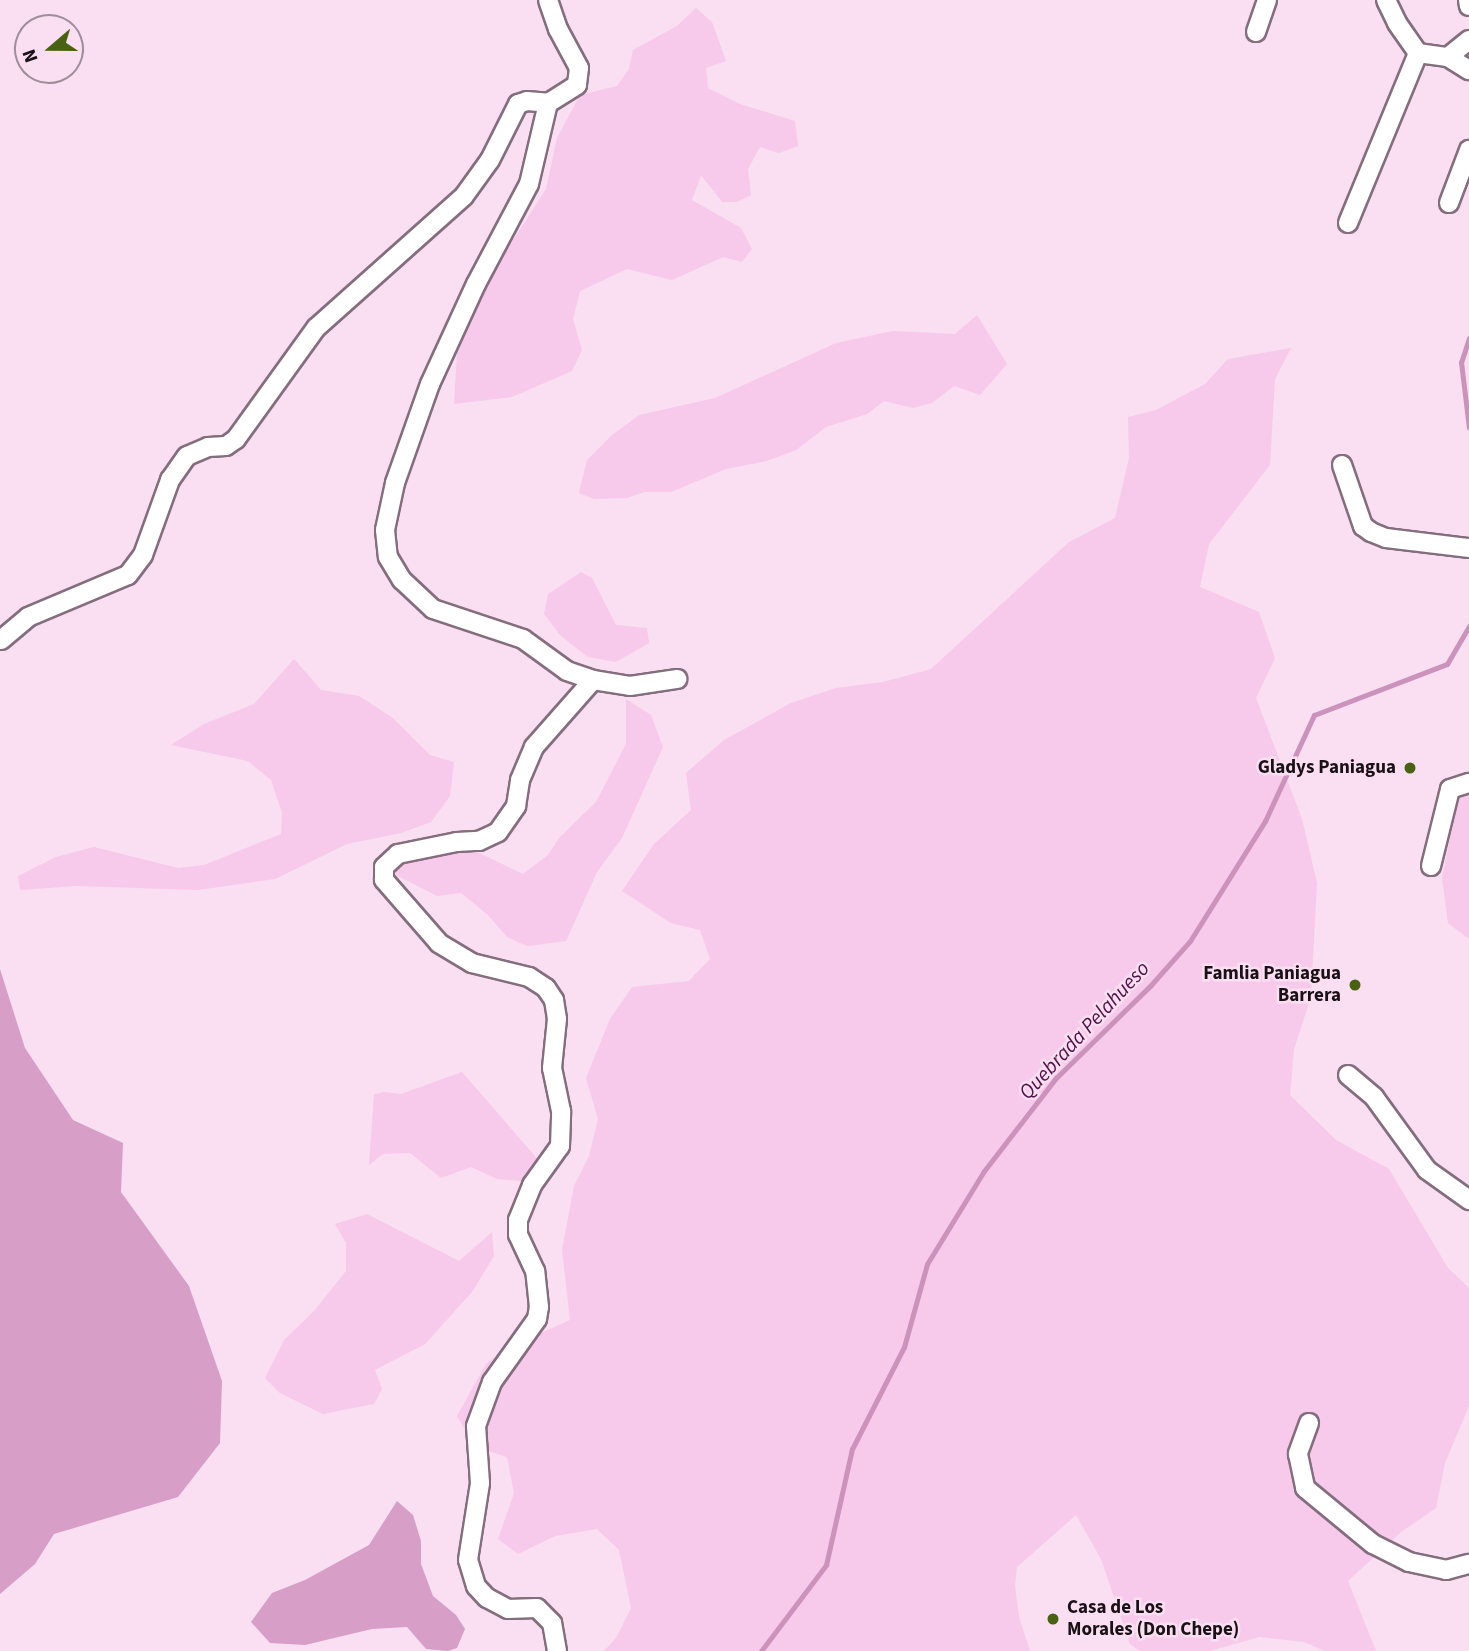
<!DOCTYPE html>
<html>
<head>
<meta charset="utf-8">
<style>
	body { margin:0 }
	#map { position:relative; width:1469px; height:1651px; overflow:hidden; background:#f9dff1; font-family:"Source Sans 3",sans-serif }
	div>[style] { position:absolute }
	.green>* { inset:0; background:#f7c9ea }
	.forest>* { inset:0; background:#d79ec8 }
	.stream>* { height:5px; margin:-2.5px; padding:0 2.5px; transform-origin:2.5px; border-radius:2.5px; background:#cb93bc }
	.roads { filter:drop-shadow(2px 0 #846e7e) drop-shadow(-2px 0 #846e7e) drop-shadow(0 2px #846e7e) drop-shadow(0 -2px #846e7e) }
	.minor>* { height:18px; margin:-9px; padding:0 9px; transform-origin:9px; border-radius:9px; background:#fff }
	.dots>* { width:19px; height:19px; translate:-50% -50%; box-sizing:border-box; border:4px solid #f9dff1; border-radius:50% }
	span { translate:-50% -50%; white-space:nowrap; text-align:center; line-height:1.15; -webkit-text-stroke:5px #f9dff1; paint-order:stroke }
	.poi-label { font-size:19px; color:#1a1117; font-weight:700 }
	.right { translate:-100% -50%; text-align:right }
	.left { translate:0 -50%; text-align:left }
	.water-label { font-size:21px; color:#521046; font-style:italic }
	.north { position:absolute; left:14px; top:14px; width:70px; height:70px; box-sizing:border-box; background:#f9dff1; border:2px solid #a08d9a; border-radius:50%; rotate:250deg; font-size:19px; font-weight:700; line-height:28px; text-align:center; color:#1a1117 }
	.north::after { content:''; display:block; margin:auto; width:24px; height:32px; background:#486212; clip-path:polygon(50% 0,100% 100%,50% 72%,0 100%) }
</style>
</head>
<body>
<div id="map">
	<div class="green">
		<i style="clip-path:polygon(696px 8px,712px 22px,726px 61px,706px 68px,708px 88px,740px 104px,795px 121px,798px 146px,779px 153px,760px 147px,748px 169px,751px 195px,737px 202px,722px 202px,701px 175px,692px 200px,741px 228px,752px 249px,742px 262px,723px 257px,672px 280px,627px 269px,580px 291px,573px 319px,582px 350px,572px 371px,512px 397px,454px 404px,458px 336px,471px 306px,546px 189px,557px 138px,580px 95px,617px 86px,629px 69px,633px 50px,677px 26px)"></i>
		<i style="clip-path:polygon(977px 315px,1007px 364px,980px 395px,954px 386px,932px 403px,913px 408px,884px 401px,867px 414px,826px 427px,796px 450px,767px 461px,726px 469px,671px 492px,644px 492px,627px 498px,594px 499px,579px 493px,587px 460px,611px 436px,639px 415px,715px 398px,836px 343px,893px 331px,955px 334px)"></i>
		<i style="clip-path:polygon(1291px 348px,1275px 379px,1270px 465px,1209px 544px,1200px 587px,1259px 612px,1275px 658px,1256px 698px,1302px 819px,1317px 883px,1311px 997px,1294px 1049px,1290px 1095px,1336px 1140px,1389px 1169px,1448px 1268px,1469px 1288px,1469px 1406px,1445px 1463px,1436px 1508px,1401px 1532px,1348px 1581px,1376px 1651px,1325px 1651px,1304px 1642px,1259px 1637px,1210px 1651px,1140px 1651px,1130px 1644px,1101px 1559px,1076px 1515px,1017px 1567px,1015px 1586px,1019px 1617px,1030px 1651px,604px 1651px,616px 1638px,631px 1608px,619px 1550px,597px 1529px,555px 1536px,518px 1554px,498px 1539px,514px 1493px,507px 1457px,475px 1447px,457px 1416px,486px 1364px,507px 1348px,570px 1320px,562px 1250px,574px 1186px,589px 1156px,598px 1119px,586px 1078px,610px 1019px,632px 987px,689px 981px,710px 959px,700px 930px,671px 923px,622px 891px,654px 844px,691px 810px,686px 773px,724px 740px,791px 703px,836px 688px,883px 682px,931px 669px,1069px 542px,1115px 518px,1129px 458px,1128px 417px,1156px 410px,1205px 384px,1228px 359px)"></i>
		<i style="clip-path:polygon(581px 572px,592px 578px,616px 625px,647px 628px,649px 643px,616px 662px,588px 657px,561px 636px,544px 614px,548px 594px)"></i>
		<i style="clip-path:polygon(294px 659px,321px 690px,359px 696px,393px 718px,430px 755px,454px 762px,450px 796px,431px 822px,401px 833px,347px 844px,275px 879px,198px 890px,76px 886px,20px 890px,18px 876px,56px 857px,94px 847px,178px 868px,204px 865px,281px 834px,282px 813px,271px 780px,248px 761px,171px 745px,204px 724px,254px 704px)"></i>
		<i style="clip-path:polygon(626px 699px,651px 715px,663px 747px,622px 838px,597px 872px,566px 941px,527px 946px,507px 937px,488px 915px,461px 893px,437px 896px,396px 875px,393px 864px,435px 846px,473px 850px,523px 874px,548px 855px,559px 838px,596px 802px,626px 744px)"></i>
		<i style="clip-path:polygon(1459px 792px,1469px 793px,1469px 939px,1448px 923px,1442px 878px)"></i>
		<i style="clip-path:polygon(462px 1072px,541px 1163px,522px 1181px,497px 1179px,471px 1167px,441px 1178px,410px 1153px,383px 1154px,369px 1165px,374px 1095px,384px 1092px,401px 1094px)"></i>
		<i style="clip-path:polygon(367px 1214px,459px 1261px,492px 1232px,494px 1256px,472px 1292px,425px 1344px,375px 1370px,382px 1389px,374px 1404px,323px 1414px,280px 1393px,265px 1378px,284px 1340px,314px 1311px,346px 1271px,346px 1243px,335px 1224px)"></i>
	</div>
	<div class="forest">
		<i style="clip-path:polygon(0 969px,25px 1048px,73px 1120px,123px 1143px,121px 1192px,189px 1286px,222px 1381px,220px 1443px,178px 1497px,54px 1534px,35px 1564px,0 1594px)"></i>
		<i style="clip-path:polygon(397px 1501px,413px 1515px,421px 1541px,421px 1564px,433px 1596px,456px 1615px,465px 1629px,457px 1648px,448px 1651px,426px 1649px,407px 1627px,372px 1629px,305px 1645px,270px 1643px,251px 1622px,272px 1593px,305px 1580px,369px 1545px)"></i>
	</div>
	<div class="stream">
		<i style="left:1469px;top:338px;width:25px;rotate:108deg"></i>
		<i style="left:1461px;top:362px;width:66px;rotate:83.1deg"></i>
		<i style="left:761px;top:1651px;width:108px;rotate:-52.9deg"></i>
		<i style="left:826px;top:1565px;width:119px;rotate:-77.4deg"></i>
		<i style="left:852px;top:1449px;width:114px;rotate:-63deg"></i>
		<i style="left:904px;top:1347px;width:86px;rotate:-74.5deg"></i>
		<i style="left:927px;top:1264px;width:109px;rotate:-58.5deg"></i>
		<i style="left:984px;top:1171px;width:118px;rotate:-52.3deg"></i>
		<i style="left:1056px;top:1078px;width:132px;rotate:-44.4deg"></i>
		<i style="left:1150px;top:986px;width:60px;rotate:-48.4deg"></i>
		<i style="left:1190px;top:941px;width:142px;rotate:-58deg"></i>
		<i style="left:1265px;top:821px;width:117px;rotate:-65.2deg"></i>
		<i style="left:1314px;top:715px;width:142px;rotate:-21deg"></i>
		<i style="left:1447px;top:664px;width:44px;rotate:-59.9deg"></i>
	</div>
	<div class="roads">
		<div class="minor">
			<i style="left:548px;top:0;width:31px;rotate:71deg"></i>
			<i style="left:558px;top:29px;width:44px;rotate:61.7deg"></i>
			<i style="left:579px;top:68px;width:17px;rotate:97deg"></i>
			<i style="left:577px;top:85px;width:34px;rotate:148deg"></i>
			<i style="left:548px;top:103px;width:83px;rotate:103.2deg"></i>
			<i style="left:529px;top:184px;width:113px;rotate:117.9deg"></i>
			<i style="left:476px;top:284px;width:110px;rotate:114.7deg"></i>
			<i style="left:430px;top:384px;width:105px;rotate:109.5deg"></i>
			<i style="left:395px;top:483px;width:48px;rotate:102deg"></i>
			<i style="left:385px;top:530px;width:27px;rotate:84deg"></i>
			<i style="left:388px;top:557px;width:27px;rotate:59deg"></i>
			<i style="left:402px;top:580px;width:42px;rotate:43.1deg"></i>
			<i style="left:433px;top:609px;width:95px;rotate:18.4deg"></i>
			<i style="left:523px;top:639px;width:54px;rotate:36deg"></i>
			<i style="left:567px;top:671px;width:28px;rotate:19deg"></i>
			<i style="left:593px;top:680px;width:37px;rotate:9deg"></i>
			<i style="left:630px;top:686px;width:48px;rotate:-8.5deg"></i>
			<i style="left:1386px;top:0;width:25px;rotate:64deg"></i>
			<i style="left:1397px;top:23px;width:37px;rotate:55deg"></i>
			<i style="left:1418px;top:53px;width:30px;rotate:8deg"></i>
			<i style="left:1448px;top:57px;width:27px;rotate:-39deg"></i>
			<i style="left:1468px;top:0;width:6px;rotate:81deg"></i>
			<i style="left:1256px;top:32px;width:34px;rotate:-71deg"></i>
			<i style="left:1448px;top:57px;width:25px;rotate:32deg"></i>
			<i style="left:1449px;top:203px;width:57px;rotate:-69.3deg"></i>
			<i style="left:1348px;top:223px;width:184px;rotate:-67.6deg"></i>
			<i style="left:1342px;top:465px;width:65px;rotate:71deg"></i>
			<i style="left:1363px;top:526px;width:10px;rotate:37deg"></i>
			<i style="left:1371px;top:532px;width:16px;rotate:22deg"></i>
			<i style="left:1386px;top:538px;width:84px;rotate:6.9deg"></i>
			<i style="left:1px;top:640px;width:35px;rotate:-40deg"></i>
			<i style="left:28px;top:617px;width:108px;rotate:-22.8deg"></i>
			<i style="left:128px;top:575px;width:25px;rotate:-53deg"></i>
			<i style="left:143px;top:555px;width:80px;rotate:-70.2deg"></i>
			<i style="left:170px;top:480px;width:29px;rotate:-55deg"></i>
			<i style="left:187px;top:456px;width:23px;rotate:-23deg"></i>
			<i style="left:208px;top:447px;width:18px;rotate:-3deg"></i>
			<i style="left:226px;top:446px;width:12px;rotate:-35deg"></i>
			<i style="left:236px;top:439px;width:137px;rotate:-54.2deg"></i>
			<i style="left:316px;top:328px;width:198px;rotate:-41.7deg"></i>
			<i style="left:464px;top:196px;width:44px;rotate:-54.2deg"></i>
			<i style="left:490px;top:160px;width:63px;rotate:-63.4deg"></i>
			<i style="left:518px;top:104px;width:9px;rotate:-18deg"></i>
			<i style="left:527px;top:101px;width:21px;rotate:5deg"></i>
			<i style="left:1431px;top:866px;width:79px;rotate:-76.1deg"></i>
			<i style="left:1450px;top:789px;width:20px;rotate:-18deg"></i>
			<i style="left:1348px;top:1075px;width:34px;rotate:40deg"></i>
			<i style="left:1374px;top:1097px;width:90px;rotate:54deg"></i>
			<i style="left:1427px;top:1170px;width:52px;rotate:35.5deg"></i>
			<i style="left:1309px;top:1423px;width:33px;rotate:110deg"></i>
			<i style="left:1298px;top:1454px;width:35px;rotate:78deg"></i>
			<i style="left:1305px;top:1488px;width:88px;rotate:39.5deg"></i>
			<i style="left:1373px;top:1544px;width:40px;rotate:26.6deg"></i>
			<i style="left:1409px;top:1562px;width:38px;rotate:12deg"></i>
			<i style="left:1446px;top:1570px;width:24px;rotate:-15deg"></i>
			<i style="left:557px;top:1651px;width:28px;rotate:-100deg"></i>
			<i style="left:552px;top:1623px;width:21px;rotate:-135deg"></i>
			<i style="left:537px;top:1608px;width:29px;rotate:178deg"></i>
			<i style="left:508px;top:1609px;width:24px;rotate:-152deg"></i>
			<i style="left:487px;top:1598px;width:16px;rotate:-133deg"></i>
			<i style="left:476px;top:1586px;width:27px;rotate:-107deg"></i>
			<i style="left:468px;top:1560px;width:78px;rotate:-81.1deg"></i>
			<i style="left:480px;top:1483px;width:57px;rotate:-94deg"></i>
			<i style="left:476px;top:1426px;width:47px;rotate:-70deg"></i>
			<i style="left:492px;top:1382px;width:77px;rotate:-54.5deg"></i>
			<i style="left:537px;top:1319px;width:12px;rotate:-81deg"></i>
			<i style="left:539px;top:1307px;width:36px;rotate:-96deg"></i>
			<i style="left:535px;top:1271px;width:40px;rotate:-115deg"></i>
			<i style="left:518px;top:1235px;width:15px;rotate:-90deg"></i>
			<i style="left:518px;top:1220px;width:38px;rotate:-68deg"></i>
			<i style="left:532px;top:1185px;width:48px;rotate:-54.3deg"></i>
			<i style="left:560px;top:1146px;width:35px;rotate:-88deg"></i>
			<i style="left:561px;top:1111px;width:44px;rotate:-101.8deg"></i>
			<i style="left:552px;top:1068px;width:49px;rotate:-84.2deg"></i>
			<i style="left:557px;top:1019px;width:19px;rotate:-99deg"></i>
			<i style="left:554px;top:1000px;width:14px;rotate:-124deg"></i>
			<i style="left:546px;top:988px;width:20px;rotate:-147deg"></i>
			<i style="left:529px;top:977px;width:59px;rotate:-166.2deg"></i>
			<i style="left:472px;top:963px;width:39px;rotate:-149deg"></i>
			<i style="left:439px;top:943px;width:84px;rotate:-131.1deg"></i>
			<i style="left:384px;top:880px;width:13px;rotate:-90deg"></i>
			<i style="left:384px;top:867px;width:19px;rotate:-43deg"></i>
			<i style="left:398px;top:854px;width:60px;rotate:-11.5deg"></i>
			<i style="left:457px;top:842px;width:22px;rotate:-3deg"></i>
			<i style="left:479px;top:841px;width:21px;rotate:-25deg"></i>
			<i style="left:498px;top:832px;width:32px;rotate:-55deg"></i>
			<i style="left:516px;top:806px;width:26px;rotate:-81deg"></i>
			<i style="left:520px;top:780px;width:36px;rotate:-67deg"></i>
			<i style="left:534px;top:747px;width:89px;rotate:-48.6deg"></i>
		</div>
	</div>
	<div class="dots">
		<i style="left:1410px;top:768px;background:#486212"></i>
		<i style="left:1355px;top:985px;background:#486212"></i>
		<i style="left:1053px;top:1619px;background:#486212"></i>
	</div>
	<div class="poi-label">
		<span class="right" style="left:1396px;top:768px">Gladys Paniagua</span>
		<span class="right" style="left:1341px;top:985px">Famlia Paniagua<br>Barrera</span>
		<span class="left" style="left:1067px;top:1619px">Casa de Los<br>Morales (Don Chepe)</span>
	</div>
	<div class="water-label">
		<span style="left:1084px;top:1030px;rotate:-47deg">Quebrada Pelahueso</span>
	</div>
	<div class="north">N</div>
</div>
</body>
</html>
